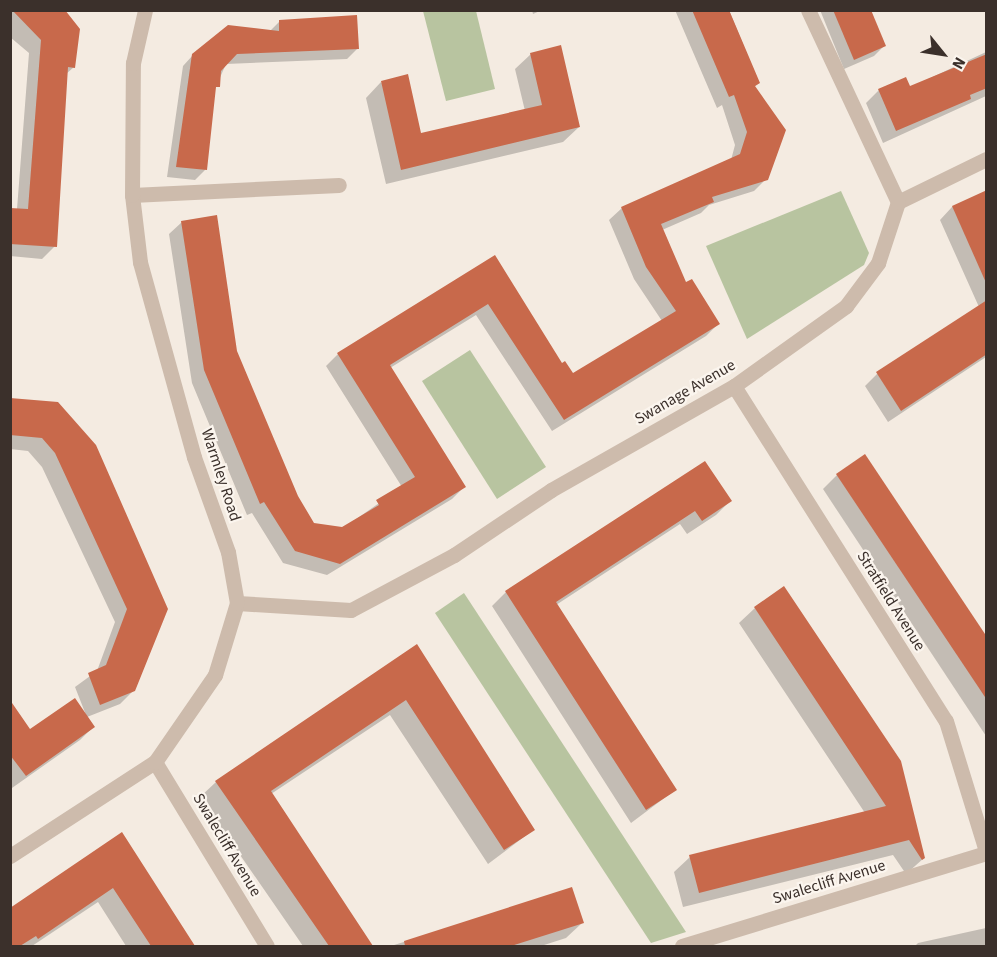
<!DOCTYPE html>
<html>
<head>
<meta charset="utf-8">
<style>
	body { margin:0 }
	#map { position:relative; width:997px; height:957px; overflow:hidden; background:#f4ebe1; font-family:"Source Sans 3",sans-serif }
	div>[style] { position:absolute }
	.green>* { inset:0; background:#b8c4a0 }
	.shadow>* { inset:0; background:#0003 }
	.building>* { inset:0; background:#c8694b }
	.minor>* { height:15px; margin:-7.5px; padding:0 7.5px; transform-origin:7.5px; border-radius:7.5px; background:#cdbbac }
	span { translate:-50% -50%; white-space:nowrap; text-align:center; line-height:1.15; -webkit-text-stroke:4.5px #fbf5ee; paint-order:stroke }
	.street-label { font-size:16px; color:#3b302b }
	.frame { position:absolute; inset:0; border:12px solid #3b302b; pointer-events:none }
	.north { position:absolute; left:913px; top:24px; width:60px; height:60px; -webkit-text-stroke:4px #fbf5ee; paint-order:stroke; rotate:120deg; font-size:16px; font-weight:700; line-height:24px; text-align:center; color:#3b302b }
	.north::after { content:''; display:block; margin:auto; width:21px; height:27px; background:#3b302b; clip-path:polygon(50% 0,100% 100%,50% 72%,0 100%) }
</style>
</head>
<body>
<div id="map">
	<div class="green">
		<i style="clip-path:polygon(423px 11px,476px 11px,495px 89px,446px 101px)"></i>
		<i style="clip-path:polygon(841px 191px,869px 253px,864px 265px,747px 339px,706px 246px)"></i>
		<i style="clip-path:polygon(470px 350px,546px 467px,497px 499px,422px 381px)"></i>
		<i style="clip-path:polygon(464px 593px,686px 932px,651px 943px,435px 613px)"></i>
	</div>
	<div class="shadow">
		<i style="clip-path:polygon(10px 10px,64px 10px,74px 67px,66px 74px,55px 246px,42px 259px,10px 256px,10px 209px,17px 209px,29px 53px,10px 37px)"></i>
		<i style="clip-path:polygon(532px 10px,542px 10px,533px 14px)"></i>
		<i style="clip-path:polygon(675px 10px,729px 10px,759px 83px,754px 87px,766px 179px,754px 191px,709px 205px,701px 213px,662px 230px,685px 284px,718px 324px,706px 336px,552px 431px,476px 315px,390px 368px,464px 487px,452px 499px,327px 575px,283px 563px,252px 513px,247px 515px,192px 383px,169px 234px,182px 222px,296px 496px,313px 524px,342px 529px,402px 487px,326px 366px,338px 354px,494px 257px,561px 365px,572px 375px,662px 321px,634px 279px,609px 220px,622px 208px,731px 160px,735px 145px,722px 105px,717px 108px)"></i>
		<i style="clip-path:polygon(820px 10px,869px 10px,884px 46px,874px 56px,844px 69px)"></i>
		<i style="clip-path:polygon(279px 22px,358px 48px,347px 59px,226px 64px,214px 91px,205px 170px,195px 180px,167px 177px,183px 66px,193px 55px,270px 31px)"></i>
		<i style="clip-path:polygon(986px 52px,986px 96px,883px 143px,866px 103px,879px 90px,909px 88px)"></i>
		<i style="clip-path:polygon(531px 54px,579px 127px,563px 142px,386px 184px,366px 98px,381px 82px,420px 135px,525px 111px,515px 69px)"></i>
		<i style="clip-path:polygon(986px 192px,986px 357px,888px 422px,865px 386px,877px 374px,979px 307px,940px 220px,952px 207px)"></i>
		<i style="clip-path:polygon(10px 399px,57px 404px,166px 609px,134px 690px,120px 704px,87px 717px,93px 727px,80px 740px,12px 788px,10px 703px,30px 731px,86px 715px,75px 687px,97px 671px,115px 622px,42px 467px,28px 451px,10px 449px)"></i>
		<i style="clip-path:polygon(704px 463px,730px 501px,716px 515px,687px 534px,680px 524px,556px 605px,675px 790px,631px 823px,492px 606px,506px 592px)"></i>
		<i style="clip-path:polygon(837px 475px,986px 639px,986px 736px,823px 489px)"></i>
		<i style="clip-path:polygon(755px 608px,924px 858px,906px 874px,893px 855px,683px 907px,674px 872px,690px 857px,865px 813px,739px 623px)"></i>
		<i style="clip-path:polygon(416px 646px,533px 830px,488px 864px,390px 715px,271px 794px,368px 942px,363px 946px,303px 946px,200px 797px,216px 782px)"></i>
		<i style="clip-path:polygon(122px 835px,194px 946px,126px 946px,98px 902px,32px 946px,10px 946px,10px 910px)"></i>
		<i style="clip-path:polygon(571px 889px,582px 923px,566px 938px,541px 946px,391px 946px)"></i>
		<i style="clip-path:polygon(986px 928px,986px 946px,915px 946px,918px 943px)"></i>
	</div>
	<div class="building">
		<i style="clip-path:polygon(12px 10px,65px 10px,80px 29px,75px 68px,68px 67px,57px 247px,10px 244px,10px 208px,28px 209px,41px 40px)"></i>
		<i style="clip-path:polygon(692px 10px,729px 10px,760px 83px,755px 86px,786px 130px,768px 180px,712px 197px,714px 202px,661px 224px,686px 282px,692px 279px,720px 324px,564px 420px,488px 304px,390px 365px,466px 487px,340px 564px,295px 551px,264px 502px,260px 504px,204px 370px,181px 221px,217px 215px,237px 351px,298px 496px,314px 523px,342px 527px,379px 505px,376px 500px,415px 477px,337px 353px,495px 255px,562px 363px,565px 361px,573px 373px,676px 311px,646px 267px,621px 207px,740px 154px,747px 132px,734px 95px,729px 97px)"></i>
		<i style="clip-path:polygon(833px 10px,871px 10px,886px 46px,854px 60px)"></i>
		<i style="clip-path:polygon(357px 15px,359px 49px,237px 54px,221px 71px,220px 87px,216px 87px,207px 170px,176px 167px,192px 54px,228px 25px,279px 31px,279px 20px)"></i>
		<i style="clip-path:polygon(561px 45px,580px 127px,401px 170px,381px 81px,408px 74px,421px 133px,542px 105px,530px 53px)"></i>
		<i style="clip-path:polygon(987px 54px,987px 88px,970px 95px,971px 99px,896px 131px,878px 89px,906px 77px,910px 86px)"></i>
		<i style="clip-path:polygon(987px 190px,987px 285px,952px 206px)"></i>
		<i style="clip-path:polygon(987px 300px,987px 354px,901px 411px,876px 372px)"></i>
		<i style="clip-path:polygon(10px 398px,58px 402px,96px 445px,168px 609px,135px 691px,100px 705px,88px 673px,106px 665px,127px 609px,55px 453px,42px 438px,10px 435px)"></i>
		<i style="clip-path:polygon(865px 454px,987px 637px,987px 700px,836px 474px)"></i>
		<i style="clip-path:polygon(705px 461px,732px 501px,702px 521px,695px 511px,556px 602px,677px 790px,646px 810px,505px 591px)"></i>
		<i style="clip-path:polygon(784px 586px,901px 761px,925px 858px,922px 860px,909px 840px,699px 893px,689px 855px,886px 806px,754px 607px)"></i>
		<i style="clip-path:polygon(417px 644px,535px 830px,504px 850px,406px 700px,271px 791px,373px 946px,329px 946px,215px 781px)"></i>
		<i style="clip-path:polygon(75px 698px,95px 727px,26px 776px,10px 755px,10px 700px,30px 729px)"></i>
		<i style="clip-path:polygon(122px 832px,195px 946px,151px 946px,113px 888px,38px 939px,36px 936px,20px 946px,10px 946px,10px 908px)"></i>
		<i style="clip-path:polygon(572px 887px,584px 923px,511px 946px,405px 946px,404px 941px)"></i>
	</div>
	<div class="minor">
		<i style="left:132px;top:195px;width:207px;rotate:-2.8deg"></i>
		<i style="left:898px;top:202px;width:98px;rotate:-26deg"></i>
		<i style="left:734px;top:386px;width:396px;rotate:57.7deg"></i>
		<i style="left:946px;top:721px;width:136px;rotate:72.9deg"></i>
		<i style="left:237px;top:603px;width:114px;rotate:3.5deg"></i>
		<i style="left:351px;top:610px;width:117px;rotate:-28.1deg"></i>
		<i style="left:454px;top:555px;width:117px;rotate:-33.8deg"></i>
		<i style="left:551px;top:490px;width:210px;rotate:-29.6deg"></i>
		<i style="left:734px;top:386px;width:138px;rotate:-35.5deg"></i>
		<i style="left:846px;top:306px;width:54px;rotate:-53.3deg"></i>
		<i style="left:878px;top:263px;width:64px;rotate:-71.8deg"></i>
		<i style="left:898px;top:202px;width:212px;rotate:-115.1deg"></i>
		<i style="left:155px;top:762px;width:215px;rotate:58.7deg"></i>
		<i style="left:10px;top:856px;width:173px;rotate:-33deg"></i>
		<i style="left:155px;top:762px;width:106px;rotate:-55.4deg"></i>
		<i style="left:215px;top:675px;width:75px;rotate:-73deg"></i>
		<i style="left:237px;top:603px;width:52px;rotate:-100deg"></i>
		<i style="left:228px;top:552px;width:101px;rotate:-109.7deg"></i>
		<i style="left:194px;top:457px;width:202px;rotate:-105.5deg"></i>
		<i style="left:140px;top:262px;width:67px;rotate:-96.8deg"></i>
		<i style="left:132px;top:195px;width:132px;rotate:-89.6deg"></i>
		<i style="left:133px;top:63px;width:54px;rotate:-77.2deg"></i>
		<i style="left:682px;top:946px;width:318px;rotate:-17deg"></i>
	</div>
	<div class="street-label">
		<span style="left:685px;top:392px;rotate:-30deg">Swanage Avenue</span>
		<span style="left:221px;top:475px;rotate:72deg">Warmley Road</span>
		<span style="left:891px;top:601px;rotate:58deg">Stratfield Avenue</span>
		<span style="left:227px;top:845px;rotate:59deg">Swalecliff Avenue</span>
		<span style="left:829px;top:882px;rotate:-17deg">Swalecliff Avenue</span>
	</div>
	<div class="frame"></div>
	<div class="north">N</div>
</div>
</body>
</html>
